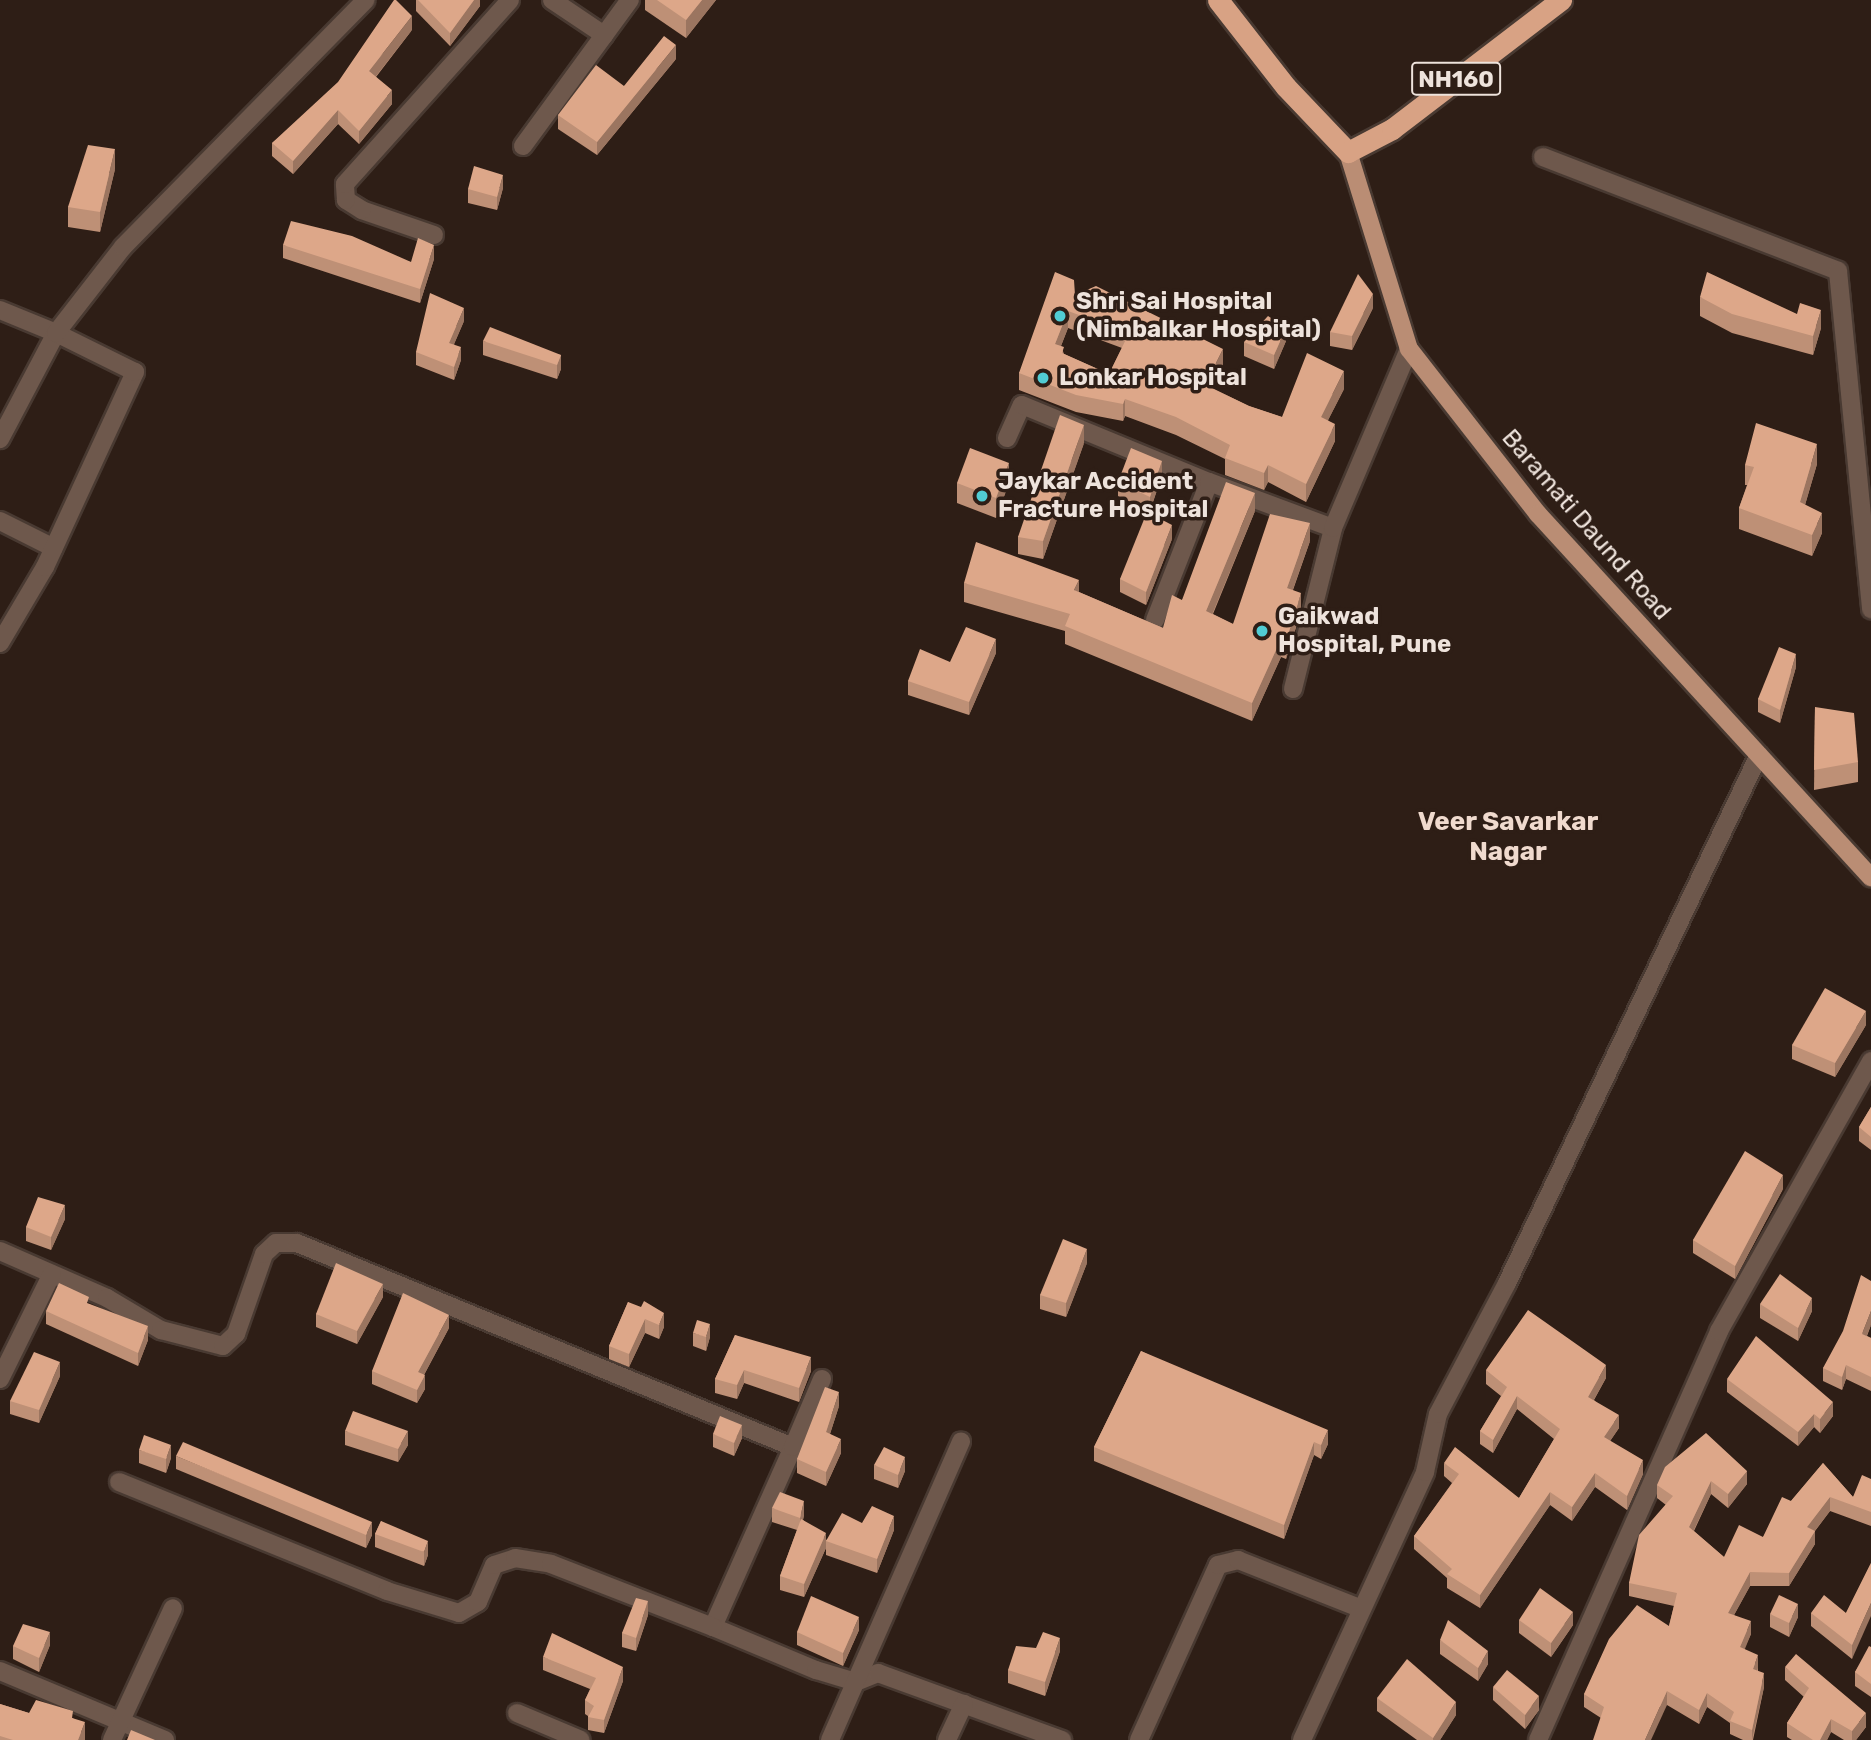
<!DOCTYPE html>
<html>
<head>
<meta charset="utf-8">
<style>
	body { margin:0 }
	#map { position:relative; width:1871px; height:1740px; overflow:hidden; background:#2e1e16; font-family:Rubik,sans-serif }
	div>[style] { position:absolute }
	.roads { filter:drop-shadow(2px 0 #493a32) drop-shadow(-2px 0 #493a32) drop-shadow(0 2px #493a32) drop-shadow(0 -2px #493a32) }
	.minor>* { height:18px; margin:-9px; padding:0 9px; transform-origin:9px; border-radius:9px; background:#6e584c }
	.major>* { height:18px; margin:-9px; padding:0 9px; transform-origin:9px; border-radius:9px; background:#ba8d74 }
	.highway>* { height:21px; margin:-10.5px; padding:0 10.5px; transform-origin:10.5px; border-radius:10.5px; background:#d8a284 }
	.wall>* { inset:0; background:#be9076 }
	.shaded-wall>* { inset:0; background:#9b7560 }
	.building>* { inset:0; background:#dda789 }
	.dots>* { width:19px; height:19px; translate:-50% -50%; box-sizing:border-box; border:4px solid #2e1e16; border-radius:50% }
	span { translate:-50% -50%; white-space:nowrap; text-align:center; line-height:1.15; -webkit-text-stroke:7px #2e1e16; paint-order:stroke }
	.shield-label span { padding:2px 5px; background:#2e1e16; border:2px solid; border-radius:5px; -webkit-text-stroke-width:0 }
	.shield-label { font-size:23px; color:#eee3dc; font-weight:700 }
	.poi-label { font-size:24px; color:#eee3dc; font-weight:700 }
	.left { translate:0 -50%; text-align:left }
	.street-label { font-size:24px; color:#eee3dc }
	.neighbourhood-label { font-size:26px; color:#f0dace; font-weight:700 }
</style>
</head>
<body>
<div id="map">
	<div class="roads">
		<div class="minor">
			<i style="left:552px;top:0;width:63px;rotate:33.9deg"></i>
			<i style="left:523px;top:146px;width:181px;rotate:-53.8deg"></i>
			<i style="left:1543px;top:157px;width:316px;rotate:21.1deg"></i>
			<i style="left:1838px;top:271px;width:340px;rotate:84.4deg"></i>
			<i style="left:434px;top:235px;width:76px;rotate:-160.9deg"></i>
			<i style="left:362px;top:210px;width:19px;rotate:-148deg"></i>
			<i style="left:346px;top:200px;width:16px;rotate:-94deg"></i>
			<i style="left:345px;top:184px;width:247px;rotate:-48.1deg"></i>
			<i style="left:0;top:310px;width:61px;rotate:22.3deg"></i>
			<i style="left:56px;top:333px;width:120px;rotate:117.8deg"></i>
			<i style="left:1007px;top:438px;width:36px;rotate:-66deg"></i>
			<i style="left:1022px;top:405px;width:202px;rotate:22.4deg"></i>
			<i style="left:0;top:521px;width:60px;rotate:26.6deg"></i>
			<i style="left:1155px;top:620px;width:148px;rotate:-68.6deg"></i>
			<i style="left:1209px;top:482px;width:132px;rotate:20.4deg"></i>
			<i style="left:0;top:643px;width:88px;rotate:-59.4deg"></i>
			<i style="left:45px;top:567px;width:215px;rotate:-65.2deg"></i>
			<i style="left:135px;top:372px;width:88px;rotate:-153.7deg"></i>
			<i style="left:56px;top:333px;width:109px;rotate:-52.1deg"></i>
			<i style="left:123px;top:247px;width:346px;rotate:-45.5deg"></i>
			<i style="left:1293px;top:689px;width:166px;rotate:-76deg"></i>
			<i style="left:1333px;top:528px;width:194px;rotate:-67deg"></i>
			<i style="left:0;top:1251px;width:117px;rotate:23.7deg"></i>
			<i style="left:107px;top:1298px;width:63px;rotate:30.7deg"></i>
			<i style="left:161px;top:1330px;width:64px;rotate:14.5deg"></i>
			<i style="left:223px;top:1346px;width:18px;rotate:-43deg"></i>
			<i style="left:236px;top:1334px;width:85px;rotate:-70.7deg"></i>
			<i style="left:264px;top:1254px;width:16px;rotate:-43deg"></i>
			<i style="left:276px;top:1243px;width:21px"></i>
			<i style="left:297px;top:1243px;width:536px;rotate:22.36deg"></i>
			<i style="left:793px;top:1447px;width:197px;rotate:114deg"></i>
			<i style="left:713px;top:1627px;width:112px;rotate:22.7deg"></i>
			<i style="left:816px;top:1670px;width:42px;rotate:16.7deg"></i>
			<i style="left:856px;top:1682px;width:24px;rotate:-22deg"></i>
			<i style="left:878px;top:1673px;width:196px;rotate:20deg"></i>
			<i style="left:0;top:1379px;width:117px;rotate:-63.7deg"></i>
			<i style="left:793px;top:1447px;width:74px;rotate:-66.9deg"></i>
			<i style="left:119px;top:1482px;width:289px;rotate:22.1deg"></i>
			<i style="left:387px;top:1591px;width:75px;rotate:17deg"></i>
			<i style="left:459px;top:1613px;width:22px;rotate:-30deg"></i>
			<i style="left:478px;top:1602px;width:40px;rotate:-66.6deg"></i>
			<i style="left:494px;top:1565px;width:22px;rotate:-18deg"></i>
			<i style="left:515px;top:1558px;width:36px;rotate:9deg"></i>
			<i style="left:551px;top:1564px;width:174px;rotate:21.3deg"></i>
			<i style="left:0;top:1671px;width:179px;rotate:22.7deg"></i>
			<i style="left:517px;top:1713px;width:69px;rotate:22.9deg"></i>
			<i style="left:112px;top:1740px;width:145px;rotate:-65.2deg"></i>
			<i style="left:830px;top:1740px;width:326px;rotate:-66.3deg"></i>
			<i style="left:947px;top:1740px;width:40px;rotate:-65deg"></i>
			<i style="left:1139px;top:1740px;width:192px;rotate:-65.7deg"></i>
			<i style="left:1218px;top:1565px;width:21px;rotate:-14deg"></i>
			<i style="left:1238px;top:1560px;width:133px;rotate:21.6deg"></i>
			<i style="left:1302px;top:1740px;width:295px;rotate:-65.3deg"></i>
			<i style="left:1425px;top:1472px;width:59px;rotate:-77.4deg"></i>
			<i style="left:1438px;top:1414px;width:148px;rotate:-62.2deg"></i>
			<i style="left:1507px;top:1283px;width:585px;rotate:-64.49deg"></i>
			<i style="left:1538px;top:1740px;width:447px;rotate:-66.1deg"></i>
			<i style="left:1719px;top:1331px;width:310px;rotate:-60.6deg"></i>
		</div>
		<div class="major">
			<i style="left:1348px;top:152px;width:206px;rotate:72.8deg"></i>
			<i style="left:1409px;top:349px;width:209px;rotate:52deg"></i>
			<i style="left:1538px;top:514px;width:493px;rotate:47.5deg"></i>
		</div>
		<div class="highway">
			<i style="left:1218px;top:0;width:110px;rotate:52deg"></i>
			<i style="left:1286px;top:87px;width:90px;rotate:46.4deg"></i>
			<i style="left:1348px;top:152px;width:50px;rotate:-27.6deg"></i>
			<i style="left:1392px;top:129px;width:213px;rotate:-37.4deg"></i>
		</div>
	</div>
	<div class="wall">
		<i style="clip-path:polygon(416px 0,480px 0,480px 6px,450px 46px,416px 11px)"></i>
		<i style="clip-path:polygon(645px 0,716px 0,686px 38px,645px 10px)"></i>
		<i style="clip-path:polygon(412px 30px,376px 77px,392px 104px,359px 144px,338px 124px,293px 174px,272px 156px,272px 143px)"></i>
		<i style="clip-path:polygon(676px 59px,597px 155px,558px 129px,558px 115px,624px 86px)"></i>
		<i style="clip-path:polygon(115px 169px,100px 232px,68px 227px,68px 207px)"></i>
		<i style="clip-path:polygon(503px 188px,497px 210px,468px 203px,468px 189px)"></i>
		<i style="clip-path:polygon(283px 245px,411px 262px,434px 259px,420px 303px,283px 258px)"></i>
		<i style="clip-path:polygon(evenodd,1075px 295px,1223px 367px,1212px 388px,1249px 406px,1282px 417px,1344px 389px,1328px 420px,1335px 441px,1306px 502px,1268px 482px,1264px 490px,1225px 475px,1225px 459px,1176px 435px,1125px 416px,1123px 421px,1076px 412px,1019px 390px,1019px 373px,1075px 295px,1068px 328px,1122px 348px,1109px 374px,1064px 354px,1061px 346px,1068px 328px)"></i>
		<i style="clip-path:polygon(1700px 297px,1821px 328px,1813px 355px,1732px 333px,1700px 316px)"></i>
		<i style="clip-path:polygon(1373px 308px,1352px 350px,1330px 346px,1330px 332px)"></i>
		<i style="clip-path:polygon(464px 321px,454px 344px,461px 360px,454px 380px,416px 365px,416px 352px)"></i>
		<i style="clip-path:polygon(483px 341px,561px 355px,561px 369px,557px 379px,483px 355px)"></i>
		<i style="clip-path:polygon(1286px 341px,1274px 369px,1244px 356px,1244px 342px)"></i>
		<i style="clip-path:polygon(1084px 443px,1043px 559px,1018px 554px,1018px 537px)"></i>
		<i style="clip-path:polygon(1817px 464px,1805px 505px,1822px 533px,1812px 556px,1739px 529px,1739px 508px,1747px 485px,1745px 485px,1745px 465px)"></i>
		<i style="clip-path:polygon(1162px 475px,1150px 511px,1118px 496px,1118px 482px)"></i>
		<i style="clip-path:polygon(957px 483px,1009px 483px,996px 518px,957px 503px)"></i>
		<i style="clip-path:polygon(1255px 511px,1213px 614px,1233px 624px,1310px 541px,1293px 590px,1301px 611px,1299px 618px,1286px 659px,1281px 657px,1252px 721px,1065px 644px,1065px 631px,964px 602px,964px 583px,1079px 592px,1163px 628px,1182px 600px)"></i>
		<i style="clip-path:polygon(1172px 539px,1146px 605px,1120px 592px,1120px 579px)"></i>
		<i style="clip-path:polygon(996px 653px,969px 715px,908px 695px,908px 681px,950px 662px)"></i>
		<i style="clip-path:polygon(1796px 667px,1780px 723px,1758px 712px,1758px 699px)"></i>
		<i style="clip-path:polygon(1815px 707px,1858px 762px,1858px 782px,1814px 790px)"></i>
		<i style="clip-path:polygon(1866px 1025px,1835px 1077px,1792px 1059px,1792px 1045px)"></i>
		<i style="clip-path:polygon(1871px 1107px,1871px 1150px,1859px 1141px,1859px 1127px)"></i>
		<i style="clip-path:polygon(1783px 1189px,1735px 1279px,1693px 1253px,1693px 1240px)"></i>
		<i style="clip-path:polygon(65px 1219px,51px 1250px,26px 1241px,26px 1227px)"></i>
		<i style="clip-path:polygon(1087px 1263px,1066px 1317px,1040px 1309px,1040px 1295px)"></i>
		<i style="clip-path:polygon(383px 1297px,357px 1344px,316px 1327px,316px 1314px)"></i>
		<i style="clip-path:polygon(628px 1302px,664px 1327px,659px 1339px,645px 1333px,629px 1367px,609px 1359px,609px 1346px)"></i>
		<i style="clip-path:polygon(89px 1304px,148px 1340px,138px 1366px,46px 1324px,46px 1311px)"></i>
		<i style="clip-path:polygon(1760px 1304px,1812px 1311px,1798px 1341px,1760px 1318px)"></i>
		<i style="clip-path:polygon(1871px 1325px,1867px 1336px,1871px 1338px,1871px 1391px,1846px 1379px,1842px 1390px,1823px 1381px,1823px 1368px)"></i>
		<i style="clip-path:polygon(449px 1328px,424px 1375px,425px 1389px,417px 1403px,372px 1384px,372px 1371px)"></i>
		<i style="clip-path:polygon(693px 1333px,710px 1337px,706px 1351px,693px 1346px)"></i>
		<i style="clip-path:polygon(735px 1335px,811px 1371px,799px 1402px,744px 1383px,737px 1399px,715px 1393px,715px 1379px)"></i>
		<i style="clip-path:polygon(1141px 1351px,1328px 1444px,1321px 1459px,1314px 1455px,1284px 1539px,1094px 1461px,1094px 1447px)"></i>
		<i style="clip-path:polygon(1486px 1370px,1606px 1378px,1594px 1400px,1619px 1428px,1610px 1441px,1643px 1474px,1627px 1510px,1595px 1487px,1572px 1521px,1550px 1505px,1480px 1608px,1447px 1588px,1447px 1578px,1414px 1549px,1414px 1536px,1452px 1483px,1444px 1476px,1444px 1463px,1519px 1498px,1554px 1439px,1517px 1409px,1493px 1453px,1480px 1444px,1480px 1431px,1501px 1396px,1486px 1384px)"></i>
		<i style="clip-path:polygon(60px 1376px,39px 1423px,10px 1414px,10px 1401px)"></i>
		<i style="clip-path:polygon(1727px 1379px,1833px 1416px,1820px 1433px,1814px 1427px,1798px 1446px,1727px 1392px)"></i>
		<i style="clip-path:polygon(839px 1406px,830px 1434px,841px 1453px,826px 1486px,797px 1473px,797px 1459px)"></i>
		<i style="clip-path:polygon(345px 1431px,408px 1445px,398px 1462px,345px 1445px)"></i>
		<i style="clip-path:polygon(713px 1434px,742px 1438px,734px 1456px,713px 1447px)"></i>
		<i style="clip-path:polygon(139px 1450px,171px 1458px,166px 1473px,139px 1463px)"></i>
		<i style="clip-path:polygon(176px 1456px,372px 1535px,366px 1548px,176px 1469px)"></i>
		<i style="clip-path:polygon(1823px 1463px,1853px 1497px,1871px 1479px,1871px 1526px,1830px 1511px,1815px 1531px,1815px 1544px,1789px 1586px,1750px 1586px,1734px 1615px,1751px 1634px,1744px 1649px,1758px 1668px,1758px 1671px,1764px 1687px,1753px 1740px,1743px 1740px,1730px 1734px,1730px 1723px,1707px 1707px,1699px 1724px,1667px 1705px,1601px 1718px,1584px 1707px,1584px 1694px,1669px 1626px,1674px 1606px,1629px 1596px,1629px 1583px,1666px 1505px,1657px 1498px,1657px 1485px,1747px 1471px,1747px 1484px,1728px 1508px,1711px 1494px,1694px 1531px,1724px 1557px,1763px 1537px,1791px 1501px)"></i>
		<i style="clip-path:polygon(874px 1465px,905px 1471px,898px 1488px,874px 1479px)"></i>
		<i style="clip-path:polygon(772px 1508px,804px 1515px,803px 1520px,826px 1540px,862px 1523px,894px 1530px,877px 1573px,826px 1555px,826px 1548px,804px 1597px,780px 1590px,780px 1576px,797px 1530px,772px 1522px)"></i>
		<i style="clip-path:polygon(381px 1521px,428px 1555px,424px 1566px,375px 1547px,375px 1534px)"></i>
		<i style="clip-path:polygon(1871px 1563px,1852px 1659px,1811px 1626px,1811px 1613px,1846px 1613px)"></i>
		<i style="clip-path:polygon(1770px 1614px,1798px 1617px,1789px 1637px,1770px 1627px)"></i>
		<i style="clip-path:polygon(648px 1615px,636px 1651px,622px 1647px,622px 1633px)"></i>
		<i style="clip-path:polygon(1519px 1620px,1573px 1625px,1551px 1657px,1519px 1633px)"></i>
		<i style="clip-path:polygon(859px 1630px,843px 1666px,797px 1645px,797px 1632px)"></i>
		<i style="clip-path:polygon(1440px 1640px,1488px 1664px,1478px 1681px,1440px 1654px)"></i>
		<i style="clip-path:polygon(50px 1645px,39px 1672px,13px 1659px,13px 1646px)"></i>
		<i style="clip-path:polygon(1871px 1647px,1871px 1697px,1855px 1686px,1855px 1672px)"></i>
		<i style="clip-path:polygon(1060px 1651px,1045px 1696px,1008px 1683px,1008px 1670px)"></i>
		<i style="clip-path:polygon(543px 1657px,623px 1681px,604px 1733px,588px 1730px,588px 1716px,585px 1714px,585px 1700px,590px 1689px,543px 1670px)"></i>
		<i style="clip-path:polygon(1785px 1667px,1866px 1727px,1856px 1740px,1844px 1740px,1831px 1732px,1827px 1740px,1792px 1740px,1787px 1737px,1787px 1723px,1804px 1697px,1785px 1680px)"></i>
		<i style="clip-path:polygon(1493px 1687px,1539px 1710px,1525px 1729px,1493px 1700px)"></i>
		<i style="clip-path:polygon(1377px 1698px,1456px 1715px,1440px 1740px,1417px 1740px,1377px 1711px)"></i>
		<i style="clip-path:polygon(0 1704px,29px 1713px,73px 1718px,85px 1740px,0 1740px)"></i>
	</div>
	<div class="shaded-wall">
		<i style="clip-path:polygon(474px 0,480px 0,480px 6px,450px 46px,450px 33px)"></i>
		<i style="clip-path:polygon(702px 0,716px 0,686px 38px,686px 20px)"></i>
		<i style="clip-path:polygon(412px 16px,412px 30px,369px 85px,369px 71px)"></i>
		<i style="clip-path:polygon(676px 45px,676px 59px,597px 155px,597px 142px)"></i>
		<i style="clip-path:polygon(392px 90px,392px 104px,359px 144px,359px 131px)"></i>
		<i style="clip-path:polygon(338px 110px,338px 124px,293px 174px,293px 161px)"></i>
		<i style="clip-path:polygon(115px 149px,115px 169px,100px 232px,100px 212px)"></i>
		<i style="clip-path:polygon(503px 175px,503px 188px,497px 210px,497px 197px)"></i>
		<i style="clip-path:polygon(434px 245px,434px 259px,420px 303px,420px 289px)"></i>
		<i style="clip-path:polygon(1373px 294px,1373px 308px,1352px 350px,1352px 336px)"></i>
		<i style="clip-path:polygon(464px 308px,464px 321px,449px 356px,449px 343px)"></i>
		<i style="clip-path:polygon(1821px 310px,1821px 328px,1813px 355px,1813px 336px)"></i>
		<i style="clip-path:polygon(1068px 311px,1068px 328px,1055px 361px,1055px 344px)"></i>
		<i style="clip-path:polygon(1286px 328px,1286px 341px,1274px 369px,1274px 355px)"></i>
		<i style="clip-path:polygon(461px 347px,461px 360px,454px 380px,454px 367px)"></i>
		<i style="clip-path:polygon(1223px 349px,1223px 367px,1205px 402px,1205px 385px)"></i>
		<i style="clip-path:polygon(561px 355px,561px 369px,557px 379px,557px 365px)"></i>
		<i style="clip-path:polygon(1344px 371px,1344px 389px,1321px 434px,1321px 417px)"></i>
		<i style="clip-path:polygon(1125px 399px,1125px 416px,1123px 421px,1123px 404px)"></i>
		<i style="clip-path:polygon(1335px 424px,1335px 441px,1306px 502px,1306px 484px)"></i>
		<i style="clip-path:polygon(1084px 425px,1084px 443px,1043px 559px,1043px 541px)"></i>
		<i style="clip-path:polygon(1817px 444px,1817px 464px,1800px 522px,1800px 502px)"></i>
		<i style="clip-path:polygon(1162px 461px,1162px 475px,1150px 511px,1150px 497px)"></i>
		<i style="clip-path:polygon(1009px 463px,1009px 483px,996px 518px,996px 498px)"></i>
		<i style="clip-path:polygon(1268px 465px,1268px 482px,1264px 490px,1264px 473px)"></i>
		<i style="clip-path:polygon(1255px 493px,1255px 511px,1206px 629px,1206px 611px)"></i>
		<i style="clip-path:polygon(1822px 513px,1822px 533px,1812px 556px,1812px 535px)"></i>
		<i style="clip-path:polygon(1310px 523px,1310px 541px,1287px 606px,1287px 588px)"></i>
		<i style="clip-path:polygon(1172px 525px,1172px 539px,1146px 605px,1146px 592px)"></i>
		<i style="clip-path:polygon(1079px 580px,1079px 598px,1074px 590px)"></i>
		<i style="clip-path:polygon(1301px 593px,1301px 611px,1286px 659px,1286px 641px)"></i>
		<i style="clip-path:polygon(996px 639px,996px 653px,969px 715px,969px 702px)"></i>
		<i style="clip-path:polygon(1281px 639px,1281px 657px,1252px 721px,1252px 703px)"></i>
		<i style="clip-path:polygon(1796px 654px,1796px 667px,1780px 723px,1780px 710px)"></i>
		<i style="clip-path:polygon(1866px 1011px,1866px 1025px,1835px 1077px,1835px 1063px)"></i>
		<i style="clip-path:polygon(1783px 1175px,1783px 1189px,1735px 1279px,1735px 1266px)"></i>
		<i style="clip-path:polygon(65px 1205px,65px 1219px,51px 1250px,51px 1237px)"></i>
		<i style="clip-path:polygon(1087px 1249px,1087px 1263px,1066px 1317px,1066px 1303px)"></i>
		<i style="clip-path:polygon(383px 1284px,383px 1297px,357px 1344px,357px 1331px)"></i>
		<i style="clip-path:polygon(1812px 1298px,1812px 1311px,1798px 1341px,1798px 1328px)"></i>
		<i style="clip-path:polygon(1871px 1311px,1871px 1325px,1862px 1347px,1862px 1334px)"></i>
		<i style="clip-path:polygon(664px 1313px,664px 1327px,659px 1339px,659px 1325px)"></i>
		<i style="clip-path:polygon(449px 1315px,449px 1328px,418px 1386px,418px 1372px)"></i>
		<i style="clip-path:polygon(645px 1319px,645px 1333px,629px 1367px,629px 1354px)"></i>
		<i style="clip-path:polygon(710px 1324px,710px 1337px,706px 1351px,706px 1337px)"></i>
		<i style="clip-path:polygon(148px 1326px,148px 1340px,138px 1366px,138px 1353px)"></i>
		<i style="clip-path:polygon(811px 1357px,811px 1371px,799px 1402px,799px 1388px)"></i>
		<i style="clip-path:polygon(60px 1362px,60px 1376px,39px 1423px,39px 1410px)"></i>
		<i style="clip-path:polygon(1606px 1365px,1606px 1378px,1588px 1410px,1588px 1397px)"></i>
		<i style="clip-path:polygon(1846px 1365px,1846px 1379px,1842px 1390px,1842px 1377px)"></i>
		<i style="clip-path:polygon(744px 1370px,744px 1383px,737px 1399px,737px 1385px)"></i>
		<i style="clip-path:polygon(425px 1375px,425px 1389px,417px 1403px,417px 1390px)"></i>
		<i style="clip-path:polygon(839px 1392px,839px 1406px,826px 1446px,826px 1432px)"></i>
		<i style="clip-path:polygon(1517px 1396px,1517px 1409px,1493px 1453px,1493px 1440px)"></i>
		<i style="clip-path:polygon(1833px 1402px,1833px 1416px,1820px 1433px,1820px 1419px)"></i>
		<i style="clip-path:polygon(1814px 1414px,1814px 1427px,1798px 1446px,1798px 1432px)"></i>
		<i style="clip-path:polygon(1619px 1415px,1619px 1428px,1604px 1450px,1604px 1437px)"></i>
		<i style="clip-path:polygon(742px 1425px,742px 1438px,734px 1456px,734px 1443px)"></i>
		<i style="clip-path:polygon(1328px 1430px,1328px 1444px,1321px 1459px,1321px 1445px)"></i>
		<i style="clip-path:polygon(408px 1431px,408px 1445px,398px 1462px,398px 1449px)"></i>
		<i style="clip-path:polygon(841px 1439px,841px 1453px,826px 1486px,826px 1472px)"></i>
		<i style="clip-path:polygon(1314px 1442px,1314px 1455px,1284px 1539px,1284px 1525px)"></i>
		<i style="clip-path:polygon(171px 1445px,171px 1458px,166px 1473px,166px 1459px)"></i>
		<i style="clip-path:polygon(905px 1457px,905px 1471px,898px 1488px,898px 1475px)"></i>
		<i style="clip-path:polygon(1643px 1460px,1643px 1474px,1627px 1510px,1627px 1496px)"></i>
		<i style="clip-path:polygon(1747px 1471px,1747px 1484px,1728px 1508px,1728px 1494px)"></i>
		<i style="clip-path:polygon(1595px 1473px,1595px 1487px,1572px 1521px,1572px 1507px)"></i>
		<i style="clip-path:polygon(1711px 1481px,1711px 1494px,1689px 1540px,1689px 1527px)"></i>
		<i style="clip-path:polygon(1550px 1492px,1550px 1505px,1480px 1608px,1480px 1595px)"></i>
		<i style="clip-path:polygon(1830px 1497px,1830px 1511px,1807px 1541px,1807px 1527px)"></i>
		<i style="clip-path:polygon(804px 1501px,804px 1515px,800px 1532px,800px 1518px)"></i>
		<i style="clip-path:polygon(894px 1516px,894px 1530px,877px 1573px,877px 1559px)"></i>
		<i style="clip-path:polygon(372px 1522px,372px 1535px,366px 1548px,366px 1535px)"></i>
		<i style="clip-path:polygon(1815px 1531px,1815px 1544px,1789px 1586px,1789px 1573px)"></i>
		<i style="clip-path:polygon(826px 1533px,826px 1548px,804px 1597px,804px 1584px)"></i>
		<i style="clip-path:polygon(428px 1541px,428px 1555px,424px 1566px,424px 1552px)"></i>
		<i style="clip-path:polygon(1750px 1572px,1750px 1586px,1728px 1626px,1728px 1613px)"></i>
		<i style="clip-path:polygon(648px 1601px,648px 1615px,636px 1651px,636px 1638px)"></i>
		<i style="clip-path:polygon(1871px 1603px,1871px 1616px,1852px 1659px,1852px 1645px)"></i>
		<i style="clip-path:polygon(1798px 1604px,1798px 1617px,1789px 1637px,1789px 1623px)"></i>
		<i style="clip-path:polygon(1573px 1612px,1573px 1625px,1551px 1657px,1551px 1643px)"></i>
		<i style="clip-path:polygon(859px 1617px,859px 1630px,843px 1666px,843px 1653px)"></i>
		<i style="clip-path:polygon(1751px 1621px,1751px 1634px,1740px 1661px,1740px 1647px)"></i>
		<i style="clip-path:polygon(50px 1632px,50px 1645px,39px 1672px,39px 1658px)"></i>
		<i style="clip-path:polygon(1060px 1638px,1060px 1651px,1045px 1696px,1045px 1682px)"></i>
		<i style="clip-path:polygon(1488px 1651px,1488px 1664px,1478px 1681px,1478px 1668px)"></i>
		<i style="clip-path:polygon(1758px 1655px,1758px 1668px,1753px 1682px,1753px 1669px)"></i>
		<i style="clip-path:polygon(623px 1667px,623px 1681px,604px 1733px,604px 1720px)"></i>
		<i style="clip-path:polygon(1764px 1673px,1764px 1687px,1752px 1740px,1752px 1730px)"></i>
		<i style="clip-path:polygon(1667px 1691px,1667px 1705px,1651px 1740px,1645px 1740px)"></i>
		<i style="clip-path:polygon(1707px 1693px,1707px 1707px,1699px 1724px,1699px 1710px)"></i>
		<i style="clip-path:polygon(1539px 1696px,1539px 1710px,1525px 1729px,1525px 1715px)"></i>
		<i style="clip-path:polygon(1456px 1702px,1456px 1715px,1440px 1740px,1433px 1740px,1433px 1738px)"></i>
		<i style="clip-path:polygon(1866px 1713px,1866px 1727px,1856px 1740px,1852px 1740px,1852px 1731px)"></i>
		<i style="clip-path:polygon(1831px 1719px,1831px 1732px,1827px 1740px,1820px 1740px)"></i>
		<i style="clip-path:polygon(85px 1722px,85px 1740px,78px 1740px)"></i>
	</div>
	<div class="building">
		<i style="clip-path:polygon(394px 0,396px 0,412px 16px,369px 71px,392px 90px,359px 131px,338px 110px,293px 161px,272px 143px,338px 82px)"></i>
		<i style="clip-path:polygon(418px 0,474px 0,450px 33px)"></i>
		<i style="clip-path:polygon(657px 0,702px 0,686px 20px)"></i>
		<i style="clip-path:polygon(664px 36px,676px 45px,597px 142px,558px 115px,596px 65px,624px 86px)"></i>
		<i style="clip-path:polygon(88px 145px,115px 149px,100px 212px,68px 207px)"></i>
		<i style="clip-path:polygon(474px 166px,503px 175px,497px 197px,468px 189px)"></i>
		<i style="clip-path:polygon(291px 221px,352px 236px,411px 262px,418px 238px,434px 245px,420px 289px,283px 245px)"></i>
		<i style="clip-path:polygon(evenodd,1055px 272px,1074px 280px,1075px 295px,1096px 286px,1223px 349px,1205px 385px,1249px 406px,1282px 417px,1307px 353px,1344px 371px,1321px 417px,1335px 424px,1306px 484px,1268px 465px,1264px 473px,1225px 458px,1230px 445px,1176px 417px,1125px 399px,1123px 404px,1076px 395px,1019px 373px,1055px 272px,1068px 311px,1129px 333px,1109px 374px,1062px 353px,1064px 347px,1055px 344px,1068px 311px)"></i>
		<i style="clip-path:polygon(1707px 272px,1797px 314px,1800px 303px,1821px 310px,1813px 336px,1732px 314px,1700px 297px)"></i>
		<i style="clip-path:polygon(1358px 274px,1373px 294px,1352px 336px,1330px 332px)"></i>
		<i style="clip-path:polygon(430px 293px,464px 308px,449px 343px,461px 347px,454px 367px,416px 352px)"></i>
		<i style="clip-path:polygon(1268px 316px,1286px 328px,1274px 355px,1244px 342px)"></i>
		<i style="clip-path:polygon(490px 327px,561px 355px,557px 365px,483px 341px)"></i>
		<i style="clip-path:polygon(1060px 415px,1084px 425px,1043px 541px,1018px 537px)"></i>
		<i style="clip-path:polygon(1756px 423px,1817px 444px,1800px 502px,1822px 513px,1812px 535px,1739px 508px,1754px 467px,1745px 465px)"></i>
		<i style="clip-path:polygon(970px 448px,1009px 463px,996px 498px,957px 483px)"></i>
		<i style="clip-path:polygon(1131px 448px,1162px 461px,1150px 497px,1118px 482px)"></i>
		<i style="clip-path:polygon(1226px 482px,1255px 493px,1206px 611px,1233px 624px,1270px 514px,1310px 523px,1287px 588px,1301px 593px,1299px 600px,1286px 641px,1281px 639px,1252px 703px,1065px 626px,1070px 614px,964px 583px,976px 542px,1079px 580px,1074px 590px,1163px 628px,1172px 595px,1182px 600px)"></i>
		<i style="clip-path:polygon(1147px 512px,1172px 525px,1146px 592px,1120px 579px)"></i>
		<i style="clip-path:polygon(966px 627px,996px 639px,969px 702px,908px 681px,920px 649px,950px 662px)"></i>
		<i style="clip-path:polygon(1779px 647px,1796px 654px,1780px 710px,1758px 699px)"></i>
		<i style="clip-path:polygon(1815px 707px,1854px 713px,1858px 762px,1814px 770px)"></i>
		<i style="clip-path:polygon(1825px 988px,1866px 1011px,1835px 1063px,1792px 1045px)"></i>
		<i style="clip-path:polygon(1871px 1107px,1871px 1137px,1859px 1127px)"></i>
		<i style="clip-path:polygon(1745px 1151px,1783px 1175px,1735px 1266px,1693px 1240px)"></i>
		<i style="clip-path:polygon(38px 1197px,65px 1205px,51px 1237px,26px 1227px)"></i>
		<i style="clip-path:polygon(1063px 1239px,1087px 1249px,1066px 1303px,1040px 1295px)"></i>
		<i style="clip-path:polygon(336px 1263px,383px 1284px,357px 1331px,316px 1314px)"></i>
		<i style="clip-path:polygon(1780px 1274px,1812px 1298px,1798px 1328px,1760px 1304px)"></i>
		<i style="clip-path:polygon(1861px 1275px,1871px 1281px,1871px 1311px,1862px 1334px,1871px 1338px,1871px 1377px,1846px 1365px,1842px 1377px,1823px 1368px,1843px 1331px)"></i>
		<i style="clip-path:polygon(59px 1283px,89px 1297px,87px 1303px,148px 1326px,138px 1353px,46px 1311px)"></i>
		<i style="clip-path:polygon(403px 1293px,449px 1315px,418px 1372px,425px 1375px,417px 1390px,372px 1371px)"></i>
		<i style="clip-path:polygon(644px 1301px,664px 1313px,659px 1325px,645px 1319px,629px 1354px,609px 1346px,628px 1302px,641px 1307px)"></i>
		<i style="clip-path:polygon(1528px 1310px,1606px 1365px,1588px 1397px,1619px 1415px,1604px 1437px,1643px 1460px,1627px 1496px,1595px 1473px,1572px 1507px,1550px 1492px,1480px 1595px,1447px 1574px,1452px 1569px,1414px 1536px,1459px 1474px,1444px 1463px,1455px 1447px,1519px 1498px,1560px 1429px,1517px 1396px,1493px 1440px,1480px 1431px,1507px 1387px,1486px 1370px)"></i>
		<i style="clip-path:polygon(697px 1320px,710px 1324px,706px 1337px,693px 1333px)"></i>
		<i style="clip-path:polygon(735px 1335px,811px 1357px,799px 1388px,744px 1370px,737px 1385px,715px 1379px)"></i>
		<i style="clip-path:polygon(1756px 1336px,1833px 1402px,1820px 1419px,1814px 1414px,1798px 1432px,1727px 1379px)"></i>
		<i style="clip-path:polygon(1141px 1351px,1328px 1430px,1321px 1445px,1314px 1442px,1284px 1525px,1094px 1447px)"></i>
		<i style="clip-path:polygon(34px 1352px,60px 1362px,39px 1410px,10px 1401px)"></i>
		<i style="clip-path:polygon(825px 1387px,839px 1392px,826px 1432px,841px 1439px,826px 1472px,797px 1459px)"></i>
		<i style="clip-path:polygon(353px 1411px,408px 1431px,398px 1449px,345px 1431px)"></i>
		<i style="clip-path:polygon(720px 1416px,742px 1425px,734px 1443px,713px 1434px)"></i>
		<i style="clip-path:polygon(1706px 1433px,1747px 1471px,1728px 1494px,1711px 1481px,1689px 1527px,1724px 1557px,1739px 1525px,1763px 1537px,1782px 1497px,1791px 1501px,1823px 1463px,1853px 1497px,1862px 1475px,1871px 1479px,1871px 1512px,1830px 1497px,1807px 1527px,1815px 1531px,1789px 1573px,1750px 1572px,1728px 1613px,1751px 1621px,1740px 1647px,1758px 1655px,1753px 1669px,1764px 1673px,1752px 1730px,1730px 1721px,1734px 1712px,1707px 1693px,1699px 1710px,1667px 1691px,1645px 1740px,1593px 1740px,1604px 1707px,1584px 1694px,1609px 1639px,1637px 1605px,1669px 1626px,1677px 1593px,1629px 1583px,1639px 1535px,1673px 1496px,1657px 1485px,1665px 1467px)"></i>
		<i style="clip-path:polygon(144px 1435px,171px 1445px,166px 1459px,139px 1450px)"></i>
		<i style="clip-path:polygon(183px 1442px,372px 1522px,366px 1535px,176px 1456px)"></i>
		<i style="clip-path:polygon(884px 1447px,905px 1457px,898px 1475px,874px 1465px)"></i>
		<i style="clip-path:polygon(780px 1492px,804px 1501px,800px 1518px,772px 1508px)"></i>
		<i style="clip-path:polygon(872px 1506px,894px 1516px,877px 1559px,826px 1541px,842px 1513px,862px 1523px)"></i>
		<i style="clip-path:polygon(801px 1519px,826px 1533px,804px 1584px,780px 1576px)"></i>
		<i style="clip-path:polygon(381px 1521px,428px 1541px,424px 1552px,375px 1534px)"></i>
		<i style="clip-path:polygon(1871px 1563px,1871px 1603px,1852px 1645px,1811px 1613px,1824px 1595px,1846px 1613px)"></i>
		<i style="clip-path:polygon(1540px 1588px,1573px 1612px,1551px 1643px,1519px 1620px)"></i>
		<i style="clip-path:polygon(1779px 1595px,1798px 1604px,1789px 1623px,1770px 1614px)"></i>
		<i style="clip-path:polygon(811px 1596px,859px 1617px,843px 1653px,797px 1632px)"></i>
		<i style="clip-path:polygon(636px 1598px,648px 1601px,636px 1638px,622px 1633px)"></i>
		<i style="clip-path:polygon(1448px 1620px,1488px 1651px,1478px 1668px,1440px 1640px)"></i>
		<i style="clip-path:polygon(23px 1624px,50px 1632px,39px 1658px,13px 1646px)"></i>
		<i style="clip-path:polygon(1043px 1632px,1060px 1638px,1045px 1682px,1008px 1670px,1016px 1646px,1036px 1648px)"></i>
		<i style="clip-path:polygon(552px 1633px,623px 1667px,604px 1720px,588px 1717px,594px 1706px,585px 1700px,596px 1678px,543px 1657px)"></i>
		<i style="clip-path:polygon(1869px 1646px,1871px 1647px,1871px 1684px,1855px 1672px)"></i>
		<i style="clip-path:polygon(1796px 1654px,1866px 1713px,1852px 1731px,1831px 1719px,1820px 1740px,1813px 1740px,1787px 1723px,1809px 1688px,1785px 1667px)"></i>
		<i style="clip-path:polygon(1407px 1659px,1456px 1702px,1433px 1738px,1377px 1698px)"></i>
		<i style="clip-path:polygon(1507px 1670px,1539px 1696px,1525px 1715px,1493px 1687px)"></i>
		<i style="clip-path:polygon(36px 1700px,73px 1711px,72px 1718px,85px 1722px,78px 1740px,13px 1740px,0 1736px,0 1704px,29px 1713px)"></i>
		<i style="clip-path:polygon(131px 1730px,155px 1740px,127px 1740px)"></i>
	</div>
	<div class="dots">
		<i style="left:1060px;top:316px;background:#51ccd3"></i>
		<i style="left:1043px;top:378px;background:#51ccd3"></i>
		<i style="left:982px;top:496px;background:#51ccd3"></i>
		<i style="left:1262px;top:631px;background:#51ccd3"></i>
	</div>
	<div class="shield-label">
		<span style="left:1456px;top:79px">NH160</span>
	</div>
	<div class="poi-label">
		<span class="left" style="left:1076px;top:316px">Shri Sai Hospital<br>(Nimbalkar Hospital)</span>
		<span class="left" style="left:1059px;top:378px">Lonkar Hospital</span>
		<span class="left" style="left:998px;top:496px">Jaykar Accident<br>Fracture Hospital</span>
		<span class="left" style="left:1278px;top:631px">Gaikwad<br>Hospital, Pune</span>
	</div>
	<div class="street-label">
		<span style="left:1586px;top:525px;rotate:49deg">Baramati Daund Road</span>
	</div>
	<div class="neighbourhood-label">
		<span style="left:1508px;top:837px">Veer Savarkar<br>Nagar</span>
	</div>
</div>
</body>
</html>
